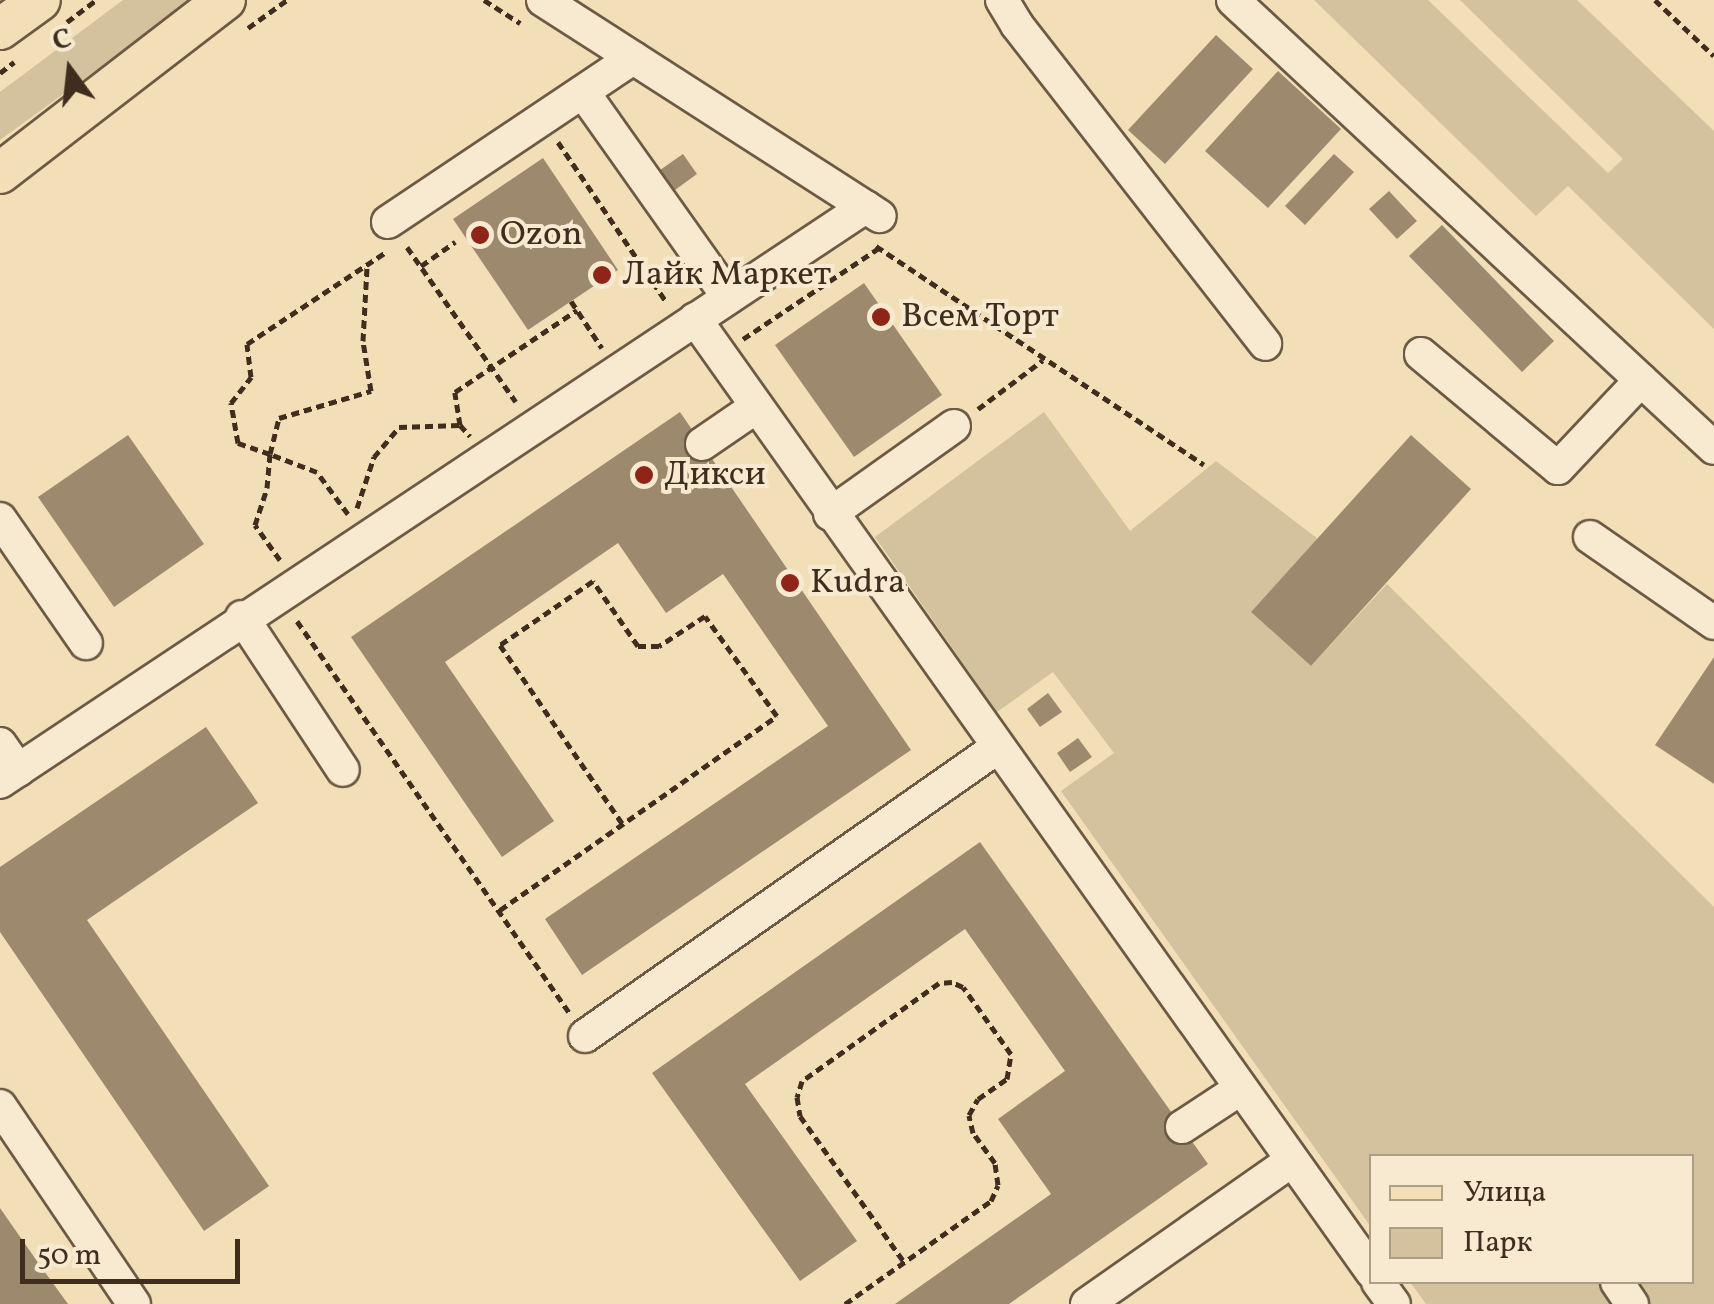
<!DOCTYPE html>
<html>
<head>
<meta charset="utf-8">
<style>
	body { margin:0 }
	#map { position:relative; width:1714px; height:1304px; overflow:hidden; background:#f2dfb7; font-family:Vollkorn,serif }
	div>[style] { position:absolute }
	.green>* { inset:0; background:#d4c19d }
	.building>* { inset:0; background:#9d8a6e }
	.path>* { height:5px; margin-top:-2.5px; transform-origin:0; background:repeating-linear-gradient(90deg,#412d1e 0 8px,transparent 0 13px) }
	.roads { filter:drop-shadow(2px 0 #6d5a44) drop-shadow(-2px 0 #6d5a44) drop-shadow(0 2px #6d5a44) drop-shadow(0 -2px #6d5a44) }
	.minor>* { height:32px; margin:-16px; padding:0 16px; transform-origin:16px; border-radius:16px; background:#f7ead0 }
	.major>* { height:40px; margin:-20px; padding:0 20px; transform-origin:20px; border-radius:20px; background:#f2dfb7 }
	.dots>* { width:28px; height:28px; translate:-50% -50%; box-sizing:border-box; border:5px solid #f7ead0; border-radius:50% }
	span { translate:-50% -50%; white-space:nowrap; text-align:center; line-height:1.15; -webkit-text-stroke:8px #f7ead0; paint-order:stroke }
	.poi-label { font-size:35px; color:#412d1e }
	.left { translate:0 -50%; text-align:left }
	.legend { position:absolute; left:1369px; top:1154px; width:325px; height:130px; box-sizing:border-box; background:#f7ead0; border:2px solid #ae9e89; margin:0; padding:12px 18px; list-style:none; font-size:30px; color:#412d1e }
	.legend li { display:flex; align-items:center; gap:20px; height:50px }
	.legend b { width:50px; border:2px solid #ae9e89 }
	.north { position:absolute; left:20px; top:20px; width:100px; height:100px; -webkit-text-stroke:8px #f7ead0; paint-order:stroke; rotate:345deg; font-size:28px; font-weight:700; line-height:40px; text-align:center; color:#412d1e }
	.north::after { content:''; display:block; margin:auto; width:35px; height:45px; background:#412d1e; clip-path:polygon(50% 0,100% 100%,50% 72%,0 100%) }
	.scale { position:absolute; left:20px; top:1239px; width:220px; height:45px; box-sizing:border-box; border:5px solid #412d1e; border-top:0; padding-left:12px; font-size:30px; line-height:35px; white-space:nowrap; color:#412d1e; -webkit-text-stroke:8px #f7ead0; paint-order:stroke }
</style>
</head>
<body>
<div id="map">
	<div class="green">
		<i style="clip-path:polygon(123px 0,193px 0,0 140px,0 92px)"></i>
		<i style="clip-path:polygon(1314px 0,1428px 0,1608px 173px,1623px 159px,1460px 0,1577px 0,1714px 131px,1714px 329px,1568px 186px,1536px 216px)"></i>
		<i style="clip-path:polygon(1044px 412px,1130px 531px,1216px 461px,1318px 539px,1251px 612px,1311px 666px,1387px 584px,1714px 907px,1714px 1304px,1426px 1304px,1410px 1282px,1692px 1282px,1692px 1156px,1372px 1156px,1371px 1227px,1061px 791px,1114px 753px,1053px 672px,997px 712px,875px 537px)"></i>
	</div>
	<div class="building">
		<i style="clip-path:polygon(1216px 35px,1253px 69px,1165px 164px,1128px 130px)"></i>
		<i style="clip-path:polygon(1278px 71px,1341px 129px,1268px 208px,1205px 151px)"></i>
		<i style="clip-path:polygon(683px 154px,697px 174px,675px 190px,660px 170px)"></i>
		<i style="clip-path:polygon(1334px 154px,1354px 172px,1305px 225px,1285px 206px)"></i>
		<i style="clip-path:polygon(543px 158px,618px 270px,528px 330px,453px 219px)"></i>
		<i style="clip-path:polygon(1389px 191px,1417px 221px,1397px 239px,1369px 209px)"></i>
		<i style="clip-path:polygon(1442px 225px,1554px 341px,1522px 372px,1409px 256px)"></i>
		<i style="clip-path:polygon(864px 283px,942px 395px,854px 457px,775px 345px)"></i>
		<i style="clip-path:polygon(680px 412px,911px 750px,582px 975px,545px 919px,828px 726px,723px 574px,666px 613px,618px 543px,445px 662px,554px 821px,502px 857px,351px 637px)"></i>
		<i style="clip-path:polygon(128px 435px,204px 544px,114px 607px,38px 497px)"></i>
		<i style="clip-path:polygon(1411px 435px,1471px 489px,1311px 666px,1251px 612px)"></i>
		<i style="clip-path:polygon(1714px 657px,1714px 784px,1655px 745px)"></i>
		<i style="clip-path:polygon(1048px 693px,1062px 712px,1040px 727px,1027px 709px)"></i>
		<i style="clip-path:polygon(206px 727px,258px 803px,87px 920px,269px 1186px,204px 1231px,0 932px,0 867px)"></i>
		<i style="clip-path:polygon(1078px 738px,1092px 757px,1070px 772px,1057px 753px)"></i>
		<i style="clip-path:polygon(980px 842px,1208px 1164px,1009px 1304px,895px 1304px,1051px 1194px,998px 1119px,1065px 1071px,965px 929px,745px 1084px,857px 1241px,800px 1281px,652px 1073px)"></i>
		<i style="clip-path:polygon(0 1208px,39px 1264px,68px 1304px,0 1304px)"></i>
	</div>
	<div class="path">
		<i style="left:484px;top:0;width:43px;rotate:32.6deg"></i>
		<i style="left:1655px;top:0;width:81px;rotate:43.5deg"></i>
		<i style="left:67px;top:22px;width:36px;rotate:-37deg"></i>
		<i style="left:248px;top:28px;width:48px;rotate:-35.7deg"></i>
		<i style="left:0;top:73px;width:18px;rotate:-38deg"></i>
		<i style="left:558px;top:142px;width:194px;rotate:55.9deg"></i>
		<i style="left:876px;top:246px;width:394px;rotate:33.7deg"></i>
		<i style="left:407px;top:247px;width:189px;rotate:54.9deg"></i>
		<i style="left:421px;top:266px;width:42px;rotate:-35.2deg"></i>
		<i style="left:571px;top:301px;width:56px;rotate:56.6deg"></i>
		<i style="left:743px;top:339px;width:164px;rotate:-33.8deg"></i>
		<i style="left:978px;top:409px;width:81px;rotate:-37deg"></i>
		<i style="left:460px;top:425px;width:33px;rotate:-99deg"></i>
		<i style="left:455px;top:392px;width:147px;rotate:-33.9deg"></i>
		<i style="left:357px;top:508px;width:54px;rotate:-71.6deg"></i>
		<i style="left:374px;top:457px;width:39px;rotate:-50deg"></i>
		<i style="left:399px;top:427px;width:61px;rotate:-1.9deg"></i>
		<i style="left:460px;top:425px;width:15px;rotate:48deg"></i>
		<i style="left:348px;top:514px;width:52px;rotate:-126.4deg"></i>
		<i style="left:317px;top:472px;width:50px;rotate:-159deg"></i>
		<i style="left:270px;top:454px;width:37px;rotate:-76deg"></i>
		<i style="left:279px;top:418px;width:96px;rotate:-16.4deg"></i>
		<i style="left:371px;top:391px;width:51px;rotate:-99.1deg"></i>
		<i style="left:363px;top:341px;width:75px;rotate:-86.9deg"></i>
		<i style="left:280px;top:560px;width:43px;rotate:-125.5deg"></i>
		<i style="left:255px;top:525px;width:39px;rotate:-72deg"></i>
		<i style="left:267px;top:488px;width:34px;rotate:-85deg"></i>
		<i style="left:270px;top:454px;width:34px;rotate:-161deg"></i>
		<i style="left:238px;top:443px;width:41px;rotate:-99.9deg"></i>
		<i style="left:231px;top:403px;width:33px;rotate:-52deg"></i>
		<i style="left:251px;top:377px;width:33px;rotate:-97deg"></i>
		<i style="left:247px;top:344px;width:167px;rotate:-33.5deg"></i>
		<i style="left:297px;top:621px;width:477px;rotate:55.2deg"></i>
		<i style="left:500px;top:910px;width:338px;rotate:-35deg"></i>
		<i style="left:777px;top:716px;width:123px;rotate:-125.8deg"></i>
		<i style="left:705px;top:616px;width:55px;rotate:146.9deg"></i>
		<i style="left:659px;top:646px;width:21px;rotate:180deg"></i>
		<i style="left:638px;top:646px;width:79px;rotate:-124.7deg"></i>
		<i style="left:593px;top:581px;width:113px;rotate:145.5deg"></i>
		<i style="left:500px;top:645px;width:216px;rotate:55.6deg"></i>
		<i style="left:845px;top:1304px;width:179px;rotate:-35.2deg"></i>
		<i style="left:991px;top:1201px;width:17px;rotate:-66deg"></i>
		<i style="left:998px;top:1185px;width:22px;rotate:-98deg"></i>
		<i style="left:995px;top:1163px;width:37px;rotate:-126deg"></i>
		<i style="left:973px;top:1133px;width:18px;rotate:-103deg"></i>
		<i style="left:969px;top:1115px;width:18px;rotate:-61deg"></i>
		<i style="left:978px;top:1099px;width:35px;rotate:-35deg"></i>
		<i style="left:1007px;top:1079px;width:25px;rotate:-81deg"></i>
		<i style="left:1011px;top:1054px;width:82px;rotate:-125.6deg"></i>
		<i style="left:963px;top:987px;width:12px;rotate:-156deg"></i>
		<i style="left:952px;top:982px;width:13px;rotate:176deg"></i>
		<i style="left:939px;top:983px;width:168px;rotate:144.4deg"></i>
		<i style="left:802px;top:1081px;width:17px;rotate:107deg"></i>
		<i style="left:797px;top:1097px;width:19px;rotate:81deg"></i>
		<i style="left:800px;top:1116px;width:179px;rotate:54.5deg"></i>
	</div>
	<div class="roads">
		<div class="minor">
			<i style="left:543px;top:0;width:400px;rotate:32.7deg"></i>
			<i style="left:1002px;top:0;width:29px;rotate:59deg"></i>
			<i style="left:1017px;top:25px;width:404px;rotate:52.1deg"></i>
			<i style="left:1233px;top:0;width:657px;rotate:42.97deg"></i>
			<i style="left:583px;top:92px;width:251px;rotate:54.7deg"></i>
			<i style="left:388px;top:222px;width:295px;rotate:-33.8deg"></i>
			<i style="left:695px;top:319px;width:1169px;rotate:54.61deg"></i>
			<i style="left:1421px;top:354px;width:178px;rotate:39.8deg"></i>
			<i style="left:1558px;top:468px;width:121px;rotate:-46.7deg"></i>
			<i style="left:702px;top:444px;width:65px;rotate:-34.4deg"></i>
			<i style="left:830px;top:514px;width:152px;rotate:-35.4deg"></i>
			<i style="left:0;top:519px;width:151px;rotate:55.3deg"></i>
			<i style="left:1590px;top:537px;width:151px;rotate:34.7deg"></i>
			<i style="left:242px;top:617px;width:183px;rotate:56.6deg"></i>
			<i style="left:0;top:744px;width:32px;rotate:55deg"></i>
			<i style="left:0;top:782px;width:1039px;rotate:-33.61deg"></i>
			<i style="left:585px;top:1036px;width:504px;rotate:-34.98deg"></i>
			<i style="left:0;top:1106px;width:239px;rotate:55.9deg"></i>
			<i style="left:1182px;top:1127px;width:69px;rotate:-33.2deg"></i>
			<i style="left:1378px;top:1282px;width:27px;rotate:54deg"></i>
			<i style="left:1617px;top:1282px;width:27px;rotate:56deg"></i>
			<i style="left:1087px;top:1304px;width:249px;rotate:-35deg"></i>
		</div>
		<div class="major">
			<i style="left:0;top:29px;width:49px;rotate:-35.9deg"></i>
			<i style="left:0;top:173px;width:284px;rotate:-37.6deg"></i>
		</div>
	</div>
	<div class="dots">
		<i style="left:480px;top:235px;background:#8f2418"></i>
		<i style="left:602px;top:275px;background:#8f2418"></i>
		<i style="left:881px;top:317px;background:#8f2418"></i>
		<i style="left:644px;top:475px;background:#8f2418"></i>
		<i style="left:790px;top:583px;background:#8f2418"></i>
	</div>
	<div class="poi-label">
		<span class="left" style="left:500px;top:235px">Ozon</span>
		<span class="left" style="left:622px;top:275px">Лайк Маркет</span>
		<span class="left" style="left:901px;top:317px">Всем Торт</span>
		<span class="left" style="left:664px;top:475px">Дикси</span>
		<span class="left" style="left:810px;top:583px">Kudra</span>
	</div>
	<ul class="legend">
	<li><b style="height:12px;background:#f2dfb7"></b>Улица</li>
	<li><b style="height:28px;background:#d4c19d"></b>Парк</li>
	</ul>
	<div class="north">С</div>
	<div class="scale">50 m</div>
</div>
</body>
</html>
